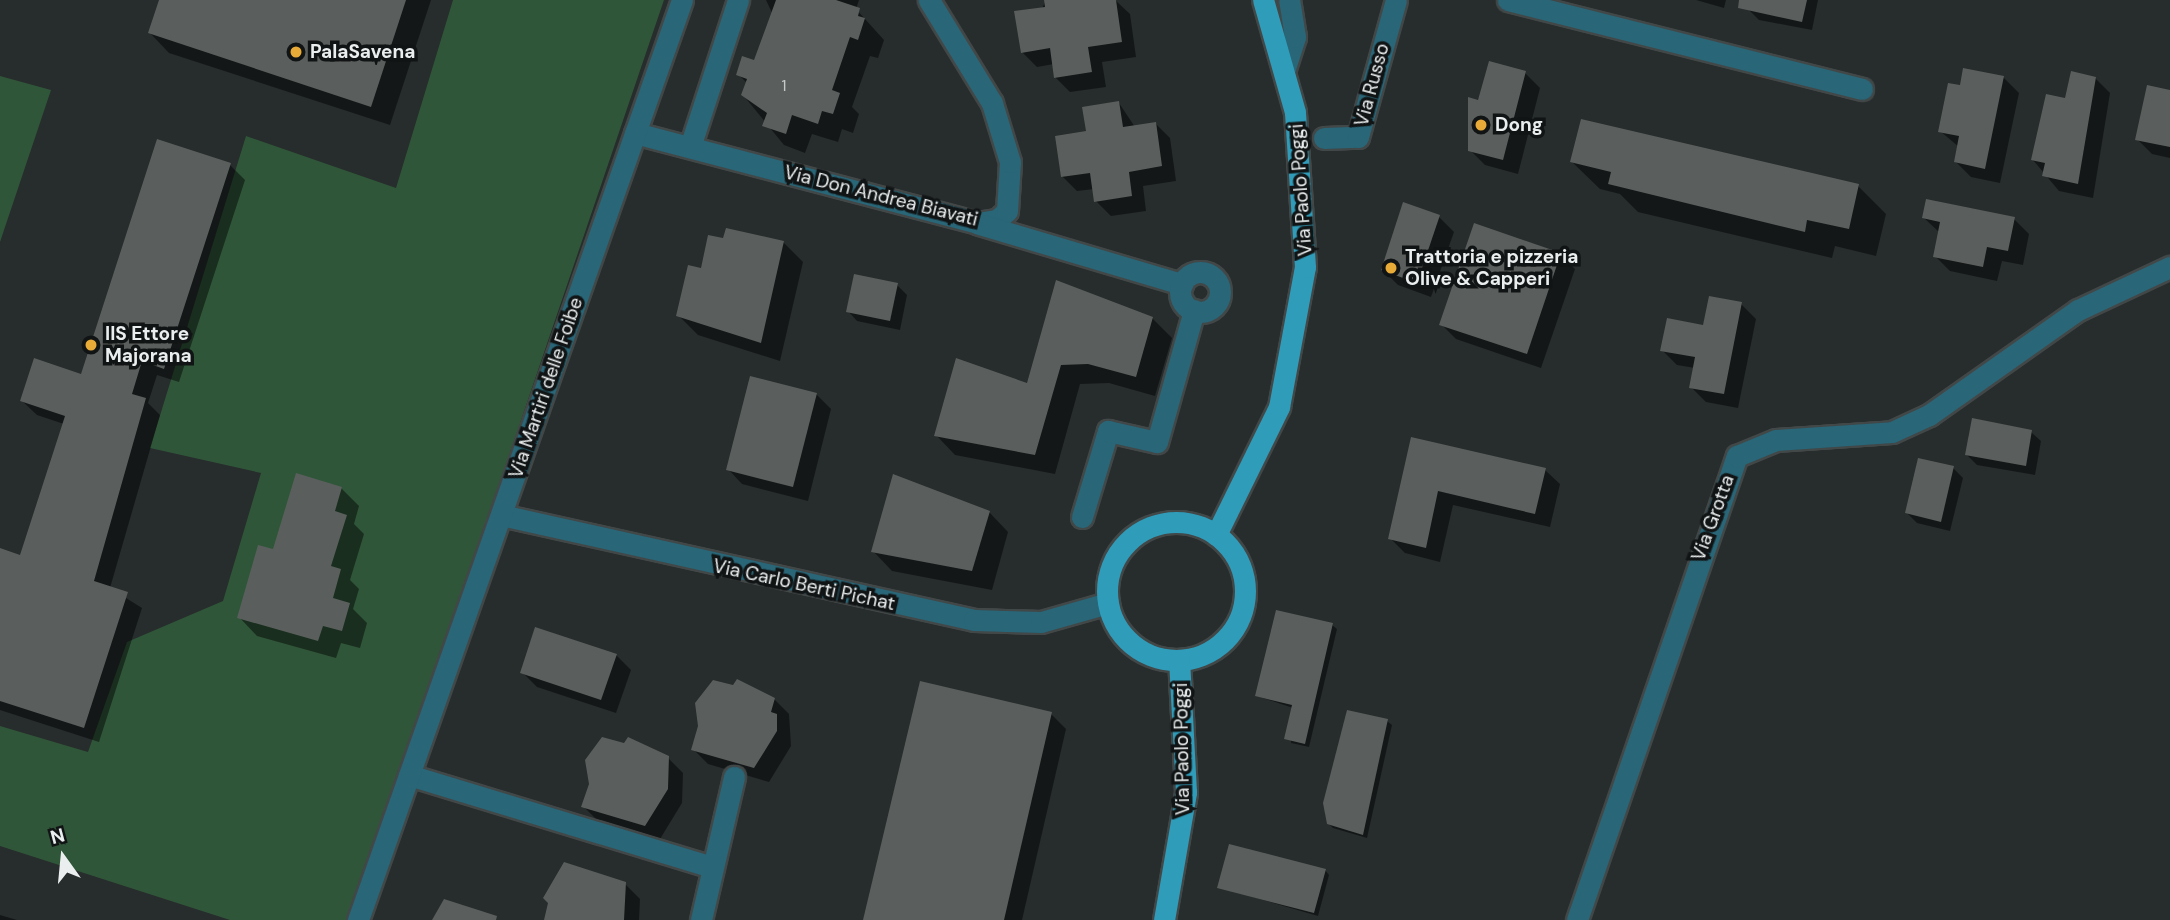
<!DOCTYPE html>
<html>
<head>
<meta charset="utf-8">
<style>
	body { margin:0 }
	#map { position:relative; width:2170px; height:920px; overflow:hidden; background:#272c2c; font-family:"DM Sans",sans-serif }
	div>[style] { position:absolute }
	.green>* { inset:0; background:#305639 }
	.shadow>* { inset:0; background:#0007 }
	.building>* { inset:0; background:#5a5f5d }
	.roads { filter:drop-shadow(2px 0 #424747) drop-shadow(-2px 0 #424747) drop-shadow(0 2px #424747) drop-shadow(0 -2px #424747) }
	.minor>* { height:21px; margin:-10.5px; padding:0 10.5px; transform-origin:10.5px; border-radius:10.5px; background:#286678 }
	.minor>.ring { margin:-10.5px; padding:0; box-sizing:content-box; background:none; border:21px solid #286678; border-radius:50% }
	.major>* { height:21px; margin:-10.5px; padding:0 10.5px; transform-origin:10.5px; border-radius:10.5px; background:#2f9cba }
	.major>.ring { margin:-10.5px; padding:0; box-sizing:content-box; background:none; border:21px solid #2f9cba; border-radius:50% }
	.dots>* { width:19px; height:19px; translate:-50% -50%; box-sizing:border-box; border:4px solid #111414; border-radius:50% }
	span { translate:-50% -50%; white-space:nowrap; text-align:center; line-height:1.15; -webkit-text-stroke:7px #111414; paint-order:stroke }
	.number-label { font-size:16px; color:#c6caca }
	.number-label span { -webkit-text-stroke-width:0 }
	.poi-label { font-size:19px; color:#eaeeee; font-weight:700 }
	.left { translate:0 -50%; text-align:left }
	.street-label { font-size:19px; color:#eaeeee }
	.north { position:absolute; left:28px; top:822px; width:70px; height:70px; -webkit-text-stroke:5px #111414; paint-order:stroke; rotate:345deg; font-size:19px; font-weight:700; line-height:28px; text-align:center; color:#eaeeee }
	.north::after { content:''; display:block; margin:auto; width:24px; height:32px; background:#eaeeee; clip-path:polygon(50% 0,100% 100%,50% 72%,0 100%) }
</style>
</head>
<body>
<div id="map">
	<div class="green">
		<i style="clip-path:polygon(453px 0,664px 0,351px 920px,230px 920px,0 846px,0 726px,88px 752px,127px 642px,223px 601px,261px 473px,150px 448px,246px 136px,396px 188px)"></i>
		<i style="clip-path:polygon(0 76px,51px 90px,0 242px)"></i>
	</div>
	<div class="shadow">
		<i style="clip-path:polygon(160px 0,431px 0,390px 125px,169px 53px,150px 33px)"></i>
		<i style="clip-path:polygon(766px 0,859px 0,856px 9px,884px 40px,878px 58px,870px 56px,852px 107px,859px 114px,853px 133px,842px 129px,838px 142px,812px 134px,805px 153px,784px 145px,743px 95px,747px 83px,738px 74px,755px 62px,773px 15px)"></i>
		<i style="clip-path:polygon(1046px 0,1115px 0,1130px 14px,1136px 57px,1102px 62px,1106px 87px,1070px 92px,1055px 77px,1054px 64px,1037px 67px,1022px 52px)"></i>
		<i style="clip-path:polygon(1696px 0,1726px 0,1724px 8px)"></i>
		<i style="clip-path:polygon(1751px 0,1818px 0,1812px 30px,1759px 20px,1749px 10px)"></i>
		<i style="clip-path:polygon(1525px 73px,1540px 88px,1518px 174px,1485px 165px,1470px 150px,1479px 102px)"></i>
		<i style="clip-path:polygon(2004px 78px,2019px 93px,2000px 183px,1971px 177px,1956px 162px,1959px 147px,1940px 131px,1961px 88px)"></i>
		<i style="clip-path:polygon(2095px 78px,2110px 93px,2093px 198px,2059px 191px,2033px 160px,2067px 100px)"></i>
		<i style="clip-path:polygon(2170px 92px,2170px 158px,2152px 154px,2137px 139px)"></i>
		<i style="clip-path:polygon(1119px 103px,1135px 127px,1155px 123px,1170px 138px,1176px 181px,1143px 186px,1146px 211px,1111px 216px,1096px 201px,1094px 189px,1077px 191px,1062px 176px,1088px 132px)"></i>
		<i style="clip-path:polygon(158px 141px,230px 165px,245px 180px,179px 382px,157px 375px,148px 403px,160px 415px,110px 588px,142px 608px,99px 742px,0 710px,0 550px,21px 557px,64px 424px,37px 415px,22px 401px,82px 376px)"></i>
		<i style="clip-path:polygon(1572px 162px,1858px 186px,1886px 214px,1876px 256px,1835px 246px,1832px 258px,1638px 212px,1620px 194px,1600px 189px)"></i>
		<i style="clip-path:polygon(1439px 217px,1454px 232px,1431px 297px,1398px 285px,1383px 270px)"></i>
		<i style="clip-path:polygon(1924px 218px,2014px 219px,2029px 234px,2023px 265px,2002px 261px,1997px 281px,1950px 271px,1935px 256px,1940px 233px)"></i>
		<i style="clip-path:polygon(783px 242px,803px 262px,780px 361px,698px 335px,678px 315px,702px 270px)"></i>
		<i style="clip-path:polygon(1560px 255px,1575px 269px,1541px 368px,1456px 339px,1441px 324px)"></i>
		<i style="clip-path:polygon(1057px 283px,1152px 318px,1172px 338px,1155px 396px,1109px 383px,1080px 384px,1055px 474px,955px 455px,936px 435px,1028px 386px)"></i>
		<i style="clip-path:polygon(897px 285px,907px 295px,900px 330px,857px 321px,848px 311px)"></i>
		<i style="clip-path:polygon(1741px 304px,1756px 319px,1738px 408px,1706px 402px,1691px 387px,1695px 368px,1677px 365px,1662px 350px)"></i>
		<i style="clip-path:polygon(816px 394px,831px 409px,808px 501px,742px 484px,728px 469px)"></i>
		<i style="clip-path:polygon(2031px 432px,2041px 441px,2035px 475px,1977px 465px,1967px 455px)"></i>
		<i style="clip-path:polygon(1413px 439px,1545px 470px,1560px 484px,1550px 527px,1453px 505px,1440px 562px,1405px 553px,1390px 538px)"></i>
		<i style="clip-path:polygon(1953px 468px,1963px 478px,1950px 531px,1917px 523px,1907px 513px)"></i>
		<i style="clip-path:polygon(894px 476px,989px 512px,1008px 532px,992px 590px,892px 571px,873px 551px)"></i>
		<i style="clip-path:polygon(341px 488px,359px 506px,354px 524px,364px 534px,350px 580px,359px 589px,353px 609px,367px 623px,360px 648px,341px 643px,336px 658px,257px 636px,239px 617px,274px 551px)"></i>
		<i style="clip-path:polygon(1332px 625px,1337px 629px,1309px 747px,1291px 743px,1293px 708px,1257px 696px)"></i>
		<i style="clip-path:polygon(616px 655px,631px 670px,616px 713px,537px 687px,522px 672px)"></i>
		<i style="clip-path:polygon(774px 699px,789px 714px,791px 746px,769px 782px,708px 764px,693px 749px)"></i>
		<i style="clip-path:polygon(1051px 714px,1066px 729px,1022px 920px,865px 920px)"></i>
		<i style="clip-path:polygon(1387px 721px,1392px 725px,1367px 838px,1333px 828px,1328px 823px)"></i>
		<i style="clip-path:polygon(668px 758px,683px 773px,682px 803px,660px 839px,598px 821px,583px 806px)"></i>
		<i style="clip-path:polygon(1325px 870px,1329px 875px,1318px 916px,1219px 887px)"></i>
		<i style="clip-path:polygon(625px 884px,640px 899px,639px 920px,546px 920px)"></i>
		<i style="clip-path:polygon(0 915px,17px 920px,0 920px)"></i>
	</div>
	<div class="building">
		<i style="clip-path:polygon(159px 0,406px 0,371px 107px,148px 33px)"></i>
		<i style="clip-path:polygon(776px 0,836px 0,860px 8px,858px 16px,865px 18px,858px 40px,850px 37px,832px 90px,840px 93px,833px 114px,822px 111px,818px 124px,792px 115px,786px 134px,762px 126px,767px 113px,741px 95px,747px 79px,736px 75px,742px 56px,754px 60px)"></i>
		<i style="clip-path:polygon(1044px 0,1116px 0,1122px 42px,1088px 47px,1092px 72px,1054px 78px,1050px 48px,1021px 53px,1014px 11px,1045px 7px)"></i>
		<i style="clip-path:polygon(1739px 0,1807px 0,1802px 22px,1738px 8px)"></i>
		<i style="clip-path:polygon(1489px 61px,1526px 71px,1503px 160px,1468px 151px,1468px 97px,1478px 100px)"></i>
		<i style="clip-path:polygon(1963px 68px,2004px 76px,1985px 169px,1954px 162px,1959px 136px,1938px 132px,1948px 83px,1960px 85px)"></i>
		<i style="clip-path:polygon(2071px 71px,2096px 77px,2078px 184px,2042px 176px,2045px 163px,2031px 160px,2046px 94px,2065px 98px)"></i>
		<i style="clip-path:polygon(2147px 85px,2170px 90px,2170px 147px,2135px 140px)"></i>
		<i style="clip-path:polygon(1119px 101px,1123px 127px,1156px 122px,1162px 166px,1129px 172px,1132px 196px,1094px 202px,1090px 173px,1061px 177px,1055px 136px,1086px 131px,1082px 107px)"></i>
		<i style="clip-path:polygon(1581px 119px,1859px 184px,1849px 229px,1807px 220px,1805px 232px,1608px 184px,1611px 172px,1570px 162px)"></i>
		<i style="clip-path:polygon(157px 139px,231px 163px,164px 369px,142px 361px,132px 394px,146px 398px,94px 581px,128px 592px,84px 728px,0 701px,0 548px,20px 555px,65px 416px,20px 401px,34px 358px,81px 374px)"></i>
		<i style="clip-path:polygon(1926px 199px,2015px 217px,2008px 251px,1987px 247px,1983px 267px,1933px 257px,1940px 222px,1922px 218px)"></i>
		<i style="clip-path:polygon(1403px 202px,1440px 215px,1417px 283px,1381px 270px)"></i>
		<i style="clip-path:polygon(1474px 223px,1561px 253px,1527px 354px,1439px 325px)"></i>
		<i style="clip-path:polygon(726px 228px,784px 241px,761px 343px,676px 316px,688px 265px,701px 268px,708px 235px,723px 238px)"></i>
		<i style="clip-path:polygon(854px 274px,898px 283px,890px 321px,846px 312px)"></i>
		<i style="clip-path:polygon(1056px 280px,1153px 317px,1136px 377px,1088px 364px,1061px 365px,1035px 455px,934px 436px,956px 358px,1027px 383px)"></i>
		<i style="clip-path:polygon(1709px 296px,1742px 302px,1724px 394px,1689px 388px,1695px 357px,1660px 351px,1667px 318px,1703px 325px)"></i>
		<i style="clip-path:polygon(750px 376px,817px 393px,793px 487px,726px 470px)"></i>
		<i style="clip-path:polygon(1972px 418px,2032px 430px,2026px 466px,1965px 455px)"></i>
		<i style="clip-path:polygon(1411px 437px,1546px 468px,1535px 514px,1438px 491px,1426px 548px,1388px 539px)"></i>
		<i style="clip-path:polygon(1918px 458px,1954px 466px,1941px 522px,1905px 513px)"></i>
		<i style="clip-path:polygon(296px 473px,342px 487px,335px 511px,347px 515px,331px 566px,341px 569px,333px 598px,350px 603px,342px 631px,323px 626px,318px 641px,237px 618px,258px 545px,273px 549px)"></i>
		<i style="clip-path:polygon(893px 474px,990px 511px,972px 571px,871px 552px)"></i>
		<i style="clip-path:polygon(1276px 610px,1333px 623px,1305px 744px,1284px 739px,1292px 705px,1255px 696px)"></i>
		<i style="clip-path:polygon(535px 627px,617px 654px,601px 700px,520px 673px)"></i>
		<i style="clip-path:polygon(737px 679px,775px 698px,771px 712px,777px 714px,777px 731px,754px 768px,691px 750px,698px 726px,695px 703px,713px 680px,733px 685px)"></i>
		<i style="clip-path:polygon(920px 681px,1052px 712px,1004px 920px,863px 920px)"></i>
		<i style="clip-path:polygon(1347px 710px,1388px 719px,1363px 835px,1327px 824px,1323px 803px)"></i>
		<i style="clip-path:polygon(602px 737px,624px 743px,628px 737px,669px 756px,668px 789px,645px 826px,581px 807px,589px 784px,585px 760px)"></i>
		<i style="clip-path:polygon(1229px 844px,1326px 869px,1314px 913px,1217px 888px)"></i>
		<i style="clip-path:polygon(564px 862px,626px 882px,624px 920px,544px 920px,548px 903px,543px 898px)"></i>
		<i style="clip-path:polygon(444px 899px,497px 916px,496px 920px,432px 920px)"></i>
	</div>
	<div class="roads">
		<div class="minor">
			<i style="left:1508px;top:0;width:365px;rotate:14.1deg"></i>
			<i style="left:1285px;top:68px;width:33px;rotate:-72deg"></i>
			<i style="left:1295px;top:37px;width:37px;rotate:-99deg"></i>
			<i style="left:635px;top:133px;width:354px;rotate:14.7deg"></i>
			<i style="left:977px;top:223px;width:20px;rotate:-9deg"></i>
			<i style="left:997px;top:220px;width:13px;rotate:-42deg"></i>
			<i style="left:1007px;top:211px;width:49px;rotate:-86.5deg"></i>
			<i style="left:1010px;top:162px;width:62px;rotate:-107deg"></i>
			<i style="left:992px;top:103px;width:121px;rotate:-121.5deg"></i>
			<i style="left:1324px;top:138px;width:34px;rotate:-2deg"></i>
			<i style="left:1358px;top:137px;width:142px;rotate:-74.5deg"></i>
			<i style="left:690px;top:147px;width:155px;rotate:-71.9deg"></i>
			<i style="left:979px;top:224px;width:212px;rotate:16.5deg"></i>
			<i class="ring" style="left:1180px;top:272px;width:19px;height:19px"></i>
			<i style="left:501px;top:515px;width:485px;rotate:12.5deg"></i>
			<i style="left:974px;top:620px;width:67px;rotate:1.7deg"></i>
			<i style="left:1041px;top:622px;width:70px;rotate:-15.8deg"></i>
			<i style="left:1082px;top:517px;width:90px;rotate:-73.2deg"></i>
			<i style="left:1108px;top:431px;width:50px;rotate:12.7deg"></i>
			<i style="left:1157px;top:442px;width:137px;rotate:-74.3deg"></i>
			<i style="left:409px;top:775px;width:317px;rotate:16.9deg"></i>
			<i style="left:358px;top:920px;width:975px;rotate:-70.6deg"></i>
			<i style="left:701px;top:920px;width:147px;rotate:-77deg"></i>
			<i style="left:1577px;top:920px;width:491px;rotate:-71deg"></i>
			<i style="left:1737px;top:456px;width:42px;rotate:-22.3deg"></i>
			<i style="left:1776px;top:440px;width:116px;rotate:-3.9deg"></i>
			<i style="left:1892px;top:432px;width:41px;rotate:-24.7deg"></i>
			<i style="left:1929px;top:415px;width:182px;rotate:-35.2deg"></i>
			<i style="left:2078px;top:310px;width:102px;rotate:-25.1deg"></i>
		</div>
		<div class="major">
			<i class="ring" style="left:1107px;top:522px;width:117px;height:117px"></i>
			<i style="left:1216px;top:535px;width:143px;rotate:-63.8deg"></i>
			<i style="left:1279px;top:407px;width:142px;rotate:-79.5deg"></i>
			<i style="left:1305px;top:267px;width:155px;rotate:-93.7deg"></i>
			<i style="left:1295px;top:112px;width:116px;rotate:-105.9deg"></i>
			<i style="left:1164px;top:920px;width:130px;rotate:-80.2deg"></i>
			<i style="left:1186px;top:792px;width:132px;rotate:-93deg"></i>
		</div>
	</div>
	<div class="dots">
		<i style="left:296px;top:52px;background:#e8ab37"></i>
		<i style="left:1481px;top:125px;background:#e8ab37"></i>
		<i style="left:1391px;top:268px;background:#e8ab37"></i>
		<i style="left:91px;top:345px;background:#e8ab37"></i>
	</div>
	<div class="number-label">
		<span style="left:784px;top:86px">1</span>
	</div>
	<div class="poi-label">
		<span class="left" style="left:310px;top:52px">PalaSavena</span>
		<span class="left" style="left:1495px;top:125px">Dong</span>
		<span class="left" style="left:1405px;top:268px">Trattoria e pizzeria<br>Olive &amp; Capperi</span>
		<span class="left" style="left:105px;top:345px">IIS Ettore<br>Majorana</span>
	</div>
	<div class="street-label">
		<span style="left:1372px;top:85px;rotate:-75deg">Via Russo</span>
		<span style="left:1301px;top:190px;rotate:-94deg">Via Paolo Poggi</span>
		<span style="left:881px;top:196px;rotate:14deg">Via Don Andrea Biavati</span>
		<span style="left:546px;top:388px;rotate:-71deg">Via Martiri delle Foibe</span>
		<span style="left:1713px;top:518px;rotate:-70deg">Via Grotta</span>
		<span style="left:804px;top:585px;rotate:12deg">Via Carlo Berti Pichat</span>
		<span style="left:1182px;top:749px;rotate:-91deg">Via Paolo Poggi</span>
	</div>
	<div class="north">N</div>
</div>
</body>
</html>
